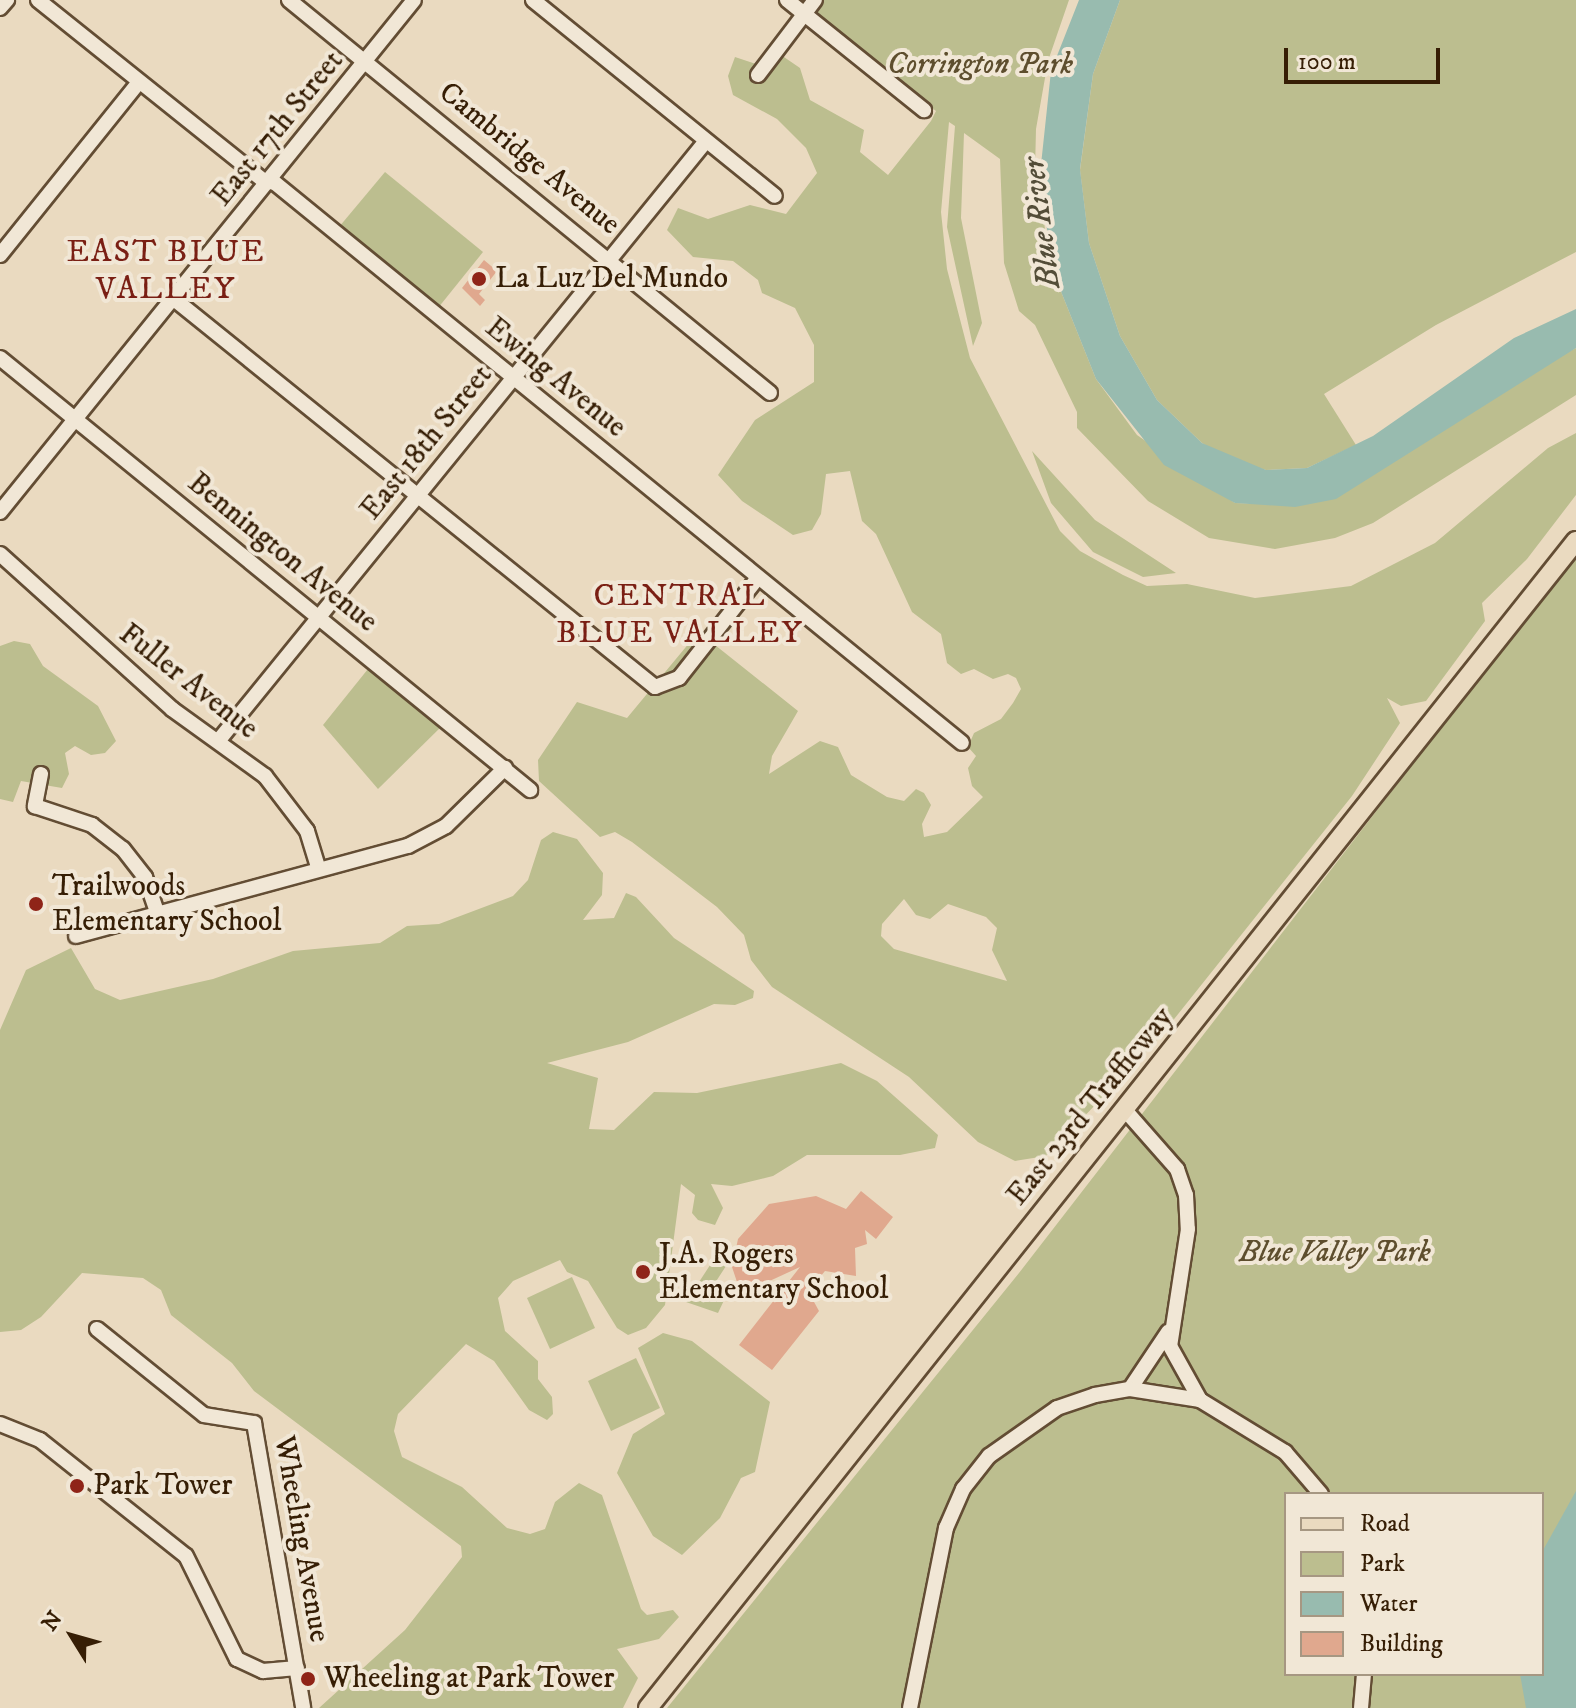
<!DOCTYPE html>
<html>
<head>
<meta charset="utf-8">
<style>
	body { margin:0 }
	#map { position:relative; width:1576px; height:1708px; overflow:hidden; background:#eadac0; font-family:"IM FELL DW Pica",serif }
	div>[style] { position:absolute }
	.green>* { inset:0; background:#bcbe8f }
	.water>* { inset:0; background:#98bbaf }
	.building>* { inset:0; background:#e0a88e }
	.roads { filter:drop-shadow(2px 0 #634d34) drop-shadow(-2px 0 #634d34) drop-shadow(0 2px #634d34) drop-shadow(0 -2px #634d34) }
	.minor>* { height:14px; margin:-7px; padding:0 7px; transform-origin:7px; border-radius:7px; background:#f1e7d6 }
	.major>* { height:18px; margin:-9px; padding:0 9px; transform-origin:9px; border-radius:9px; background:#eadac0 }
	.dots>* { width:22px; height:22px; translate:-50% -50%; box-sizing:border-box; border:4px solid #f1e7d6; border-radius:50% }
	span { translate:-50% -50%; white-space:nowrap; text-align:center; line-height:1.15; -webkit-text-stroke:8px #f1e7d6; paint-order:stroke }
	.park-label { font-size:30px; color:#5e4e2e; font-style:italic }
	.street-label { font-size:30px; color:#361e05 }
	.poi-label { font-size:30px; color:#361e05 }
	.left { translate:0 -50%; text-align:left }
	.water-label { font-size:32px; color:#534d38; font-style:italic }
	.neighbourhood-label { font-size:32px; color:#7a1f14; letter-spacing:2px }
	.legend { position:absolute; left:1284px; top:1492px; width:260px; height:184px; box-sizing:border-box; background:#f1e7d6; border:2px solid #a69782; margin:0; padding:10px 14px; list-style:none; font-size:24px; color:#361e05 }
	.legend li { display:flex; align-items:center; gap:16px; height:40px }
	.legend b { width:40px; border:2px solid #a69782 }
	.north { position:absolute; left:32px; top:1596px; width:80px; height:80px; -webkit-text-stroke:6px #f1e7d6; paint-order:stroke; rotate:307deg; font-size:22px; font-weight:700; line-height:32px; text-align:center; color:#361e05 }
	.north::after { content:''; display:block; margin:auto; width:28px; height:36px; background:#361e05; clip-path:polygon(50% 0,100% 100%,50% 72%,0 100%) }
	.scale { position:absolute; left:1284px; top:48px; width:156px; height:36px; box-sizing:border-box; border:4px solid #361e05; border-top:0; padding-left:10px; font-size:24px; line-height:28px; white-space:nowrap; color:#361e05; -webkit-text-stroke:6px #f1e7d6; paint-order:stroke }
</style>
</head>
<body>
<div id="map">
	<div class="green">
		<i style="clip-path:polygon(evenodd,818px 0,1069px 0,1048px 61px,1036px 129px,1035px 171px,1052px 269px,1096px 379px,1137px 435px,1235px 503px,1263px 504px,1576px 348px,1576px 395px,1373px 523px,1335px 538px,1275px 549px,1209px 538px,1148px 501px,1077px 428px,1077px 412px,1035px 325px,1019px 311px,1004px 263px,1000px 159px,964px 133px,961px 218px,982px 323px,973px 346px,947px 227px,955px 126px,949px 122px,941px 212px,947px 269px,970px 358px,1060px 531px,1080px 551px,1123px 575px,1147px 586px,1187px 584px,1255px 598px,1351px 586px,1435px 543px,1548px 448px,1576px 433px,1576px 495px,1527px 559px,1482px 603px,1485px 621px,1426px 701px,1401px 706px,1387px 698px,1400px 723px,1352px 796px,1155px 1043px,1046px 1156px,1015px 1161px,978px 1142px,909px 1077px,772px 987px,751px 960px,744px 935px,717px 907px,632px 842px,615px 832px,600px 837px,539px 781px,538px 760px,577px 702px,627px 718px,690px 642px,710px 641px,798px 711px,772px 756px,769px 774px,820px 741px,838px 747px,851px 775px,887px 797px,904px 801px,916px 789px,924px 793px,931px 805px,922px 824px,924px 837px,947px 832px,983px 797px,972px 786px,968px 768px,976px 756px,968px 747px,974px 733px,1001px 719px,1013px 703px,1021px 689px,1016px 678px,1008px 674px,993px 679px,974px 669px,961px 674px,947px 663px,941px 634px,912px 612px,876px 534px,862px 521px,850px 471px,826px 474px,821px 514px,812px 530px,793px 535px,742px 501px,718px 475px,755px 420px,814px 382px,814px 345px,795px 308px,762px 293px,758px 280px,733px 261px,693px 257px,667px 230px,678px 208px,708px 219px,750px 205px,786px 214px,817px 173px,806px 148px,777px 119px,733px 95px,728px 76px,735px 57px,756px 64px,781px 55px,800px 68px,810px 100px,864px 130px,860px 152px,888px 175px,931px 121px,936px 111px,819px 20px,813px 11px,818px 0,904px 899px,916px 915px,930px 919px,948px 904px,986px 917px,997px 928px,992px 950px,1007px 981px,894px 949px,881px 936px,882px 924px,904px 899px)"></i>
		<i style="clip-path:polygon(1120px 0,1576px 0,1576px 252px,1436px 325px,1324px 394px,1356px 445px,1307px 468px,1266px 470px,1231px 460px,1202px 443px,1157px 400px,1120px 336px,1089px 243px,1080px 170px,1093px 74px)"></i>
		<i style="clip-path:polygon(385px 172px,483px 252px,438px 308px,339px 227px)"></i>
		<i style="clip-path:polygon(1032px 451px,1095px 520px,1176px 573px,1143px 577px,1093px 552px,1051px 503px)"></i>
		<i style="clip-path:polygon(evenodd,1576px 553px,1576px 1708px,667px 1708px,1019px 1273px,1576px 553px,1286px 1494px,1542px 1494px,1542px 1674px,1286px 1674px,1286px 1494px)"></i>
		<i style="clip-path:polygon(14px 641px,30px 644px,43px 666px,98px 706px,116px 741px,105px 753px,91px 755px,75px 746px,65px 753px,69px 774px,62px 788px,21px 781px,13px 802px,0 799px,0 646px)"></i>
		<i style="clip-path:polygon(372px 664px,445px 723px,378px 789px,323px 725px)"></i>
		<i style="clip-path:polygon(553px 832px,577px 839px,603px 873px,602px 895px,583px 920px,614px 918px,626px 893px,636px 897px,674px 938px,754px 991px,753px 998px,735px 1005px,714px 1004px,628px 1042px,547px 1063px,598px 1078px,589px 1129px,614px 1130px,654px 1092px,697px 1093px,841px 1063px,877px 1081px,928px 1126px,938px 1135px,935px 1148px,900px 1155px,807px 1155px,773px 1176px,732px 1186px,711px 1184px,723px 1208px,715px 1225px,698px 1220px,692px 1213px,695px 1195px,681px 1184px,665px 1305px,646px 1328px,628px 1335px,617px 1328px,588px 1281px,567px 1272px,560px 1260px,513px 1281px,498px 1298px,505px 1331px,538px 1361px,538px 1379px,552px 1397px,553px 1414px,547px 1420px,529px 1410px,494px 1361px,466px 1344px,398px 1414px,394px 1431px,402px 1457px,462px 1487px,507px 1528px,530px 1534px,545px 1529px,555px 1502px,579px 1483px,602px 1495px,641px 1609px,647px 1615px,673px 1610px,679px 1617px,659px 1639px,617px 1649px,638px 1678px,623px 1708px,319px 1708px,405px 1630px,462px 1557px,461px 1546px,254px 1391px,232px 1363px,171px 1315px,161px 1290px,143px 1278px,82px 1273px,41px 1317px,21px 1330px,0 1332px,0 1030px,26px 970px,71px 948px,95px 989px,120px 1000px,213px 979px,293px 951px,380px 943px,407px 926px,439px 924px,513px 896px,528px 880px,541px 840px)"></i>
		<i style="clip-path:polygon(714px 1259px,726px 1266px,715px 1283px,727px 1294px,718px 1313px,686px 1302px)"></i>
		<i style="clip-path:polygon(572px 1277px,595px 1328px,550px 1349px,527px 1298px)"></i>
		<i style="clip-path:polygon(663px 1333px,692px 1341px,770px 1402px,755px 1472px,741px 1478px,720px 1518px,682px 1555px,653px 1536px,617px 1473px,633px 1434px,665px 1414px,638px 1348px)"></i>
		<i style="clip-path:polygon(636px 1358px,660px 1408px,611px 1431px,588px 1381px)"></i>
	</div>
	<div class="water">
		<i style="clip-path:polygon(1079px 0,1120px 0,1093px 74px,1080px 169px,1089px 243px,1120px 336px,1157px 400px,1202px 443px,1266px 470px,1307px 468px,1373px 436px,1514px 338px,1576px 309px,1576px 348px,1336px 499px,1295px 507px,1235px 503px,1164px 465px,1096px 379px,1052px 269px,1040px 174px,1051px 71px)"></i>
		<i style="clip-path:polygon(1576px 1491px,1576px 1708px,1526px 1708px,1520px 1674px,1542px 1674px,1542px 1552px)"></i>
	</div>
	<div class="building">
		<i style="clip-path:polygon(484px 260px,497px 271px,479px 294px,485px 300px,480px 306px,462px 288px)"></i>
		<i style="clip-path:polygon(861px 1191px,893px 1217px,876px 1239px,865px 1230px,867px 1244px,855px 1248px,856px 1276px,825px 1271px,808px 1291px,819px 1311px,772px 1370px,739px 1345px,800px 1267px,741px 1294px,732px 1267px,738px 1239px,769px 1204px,816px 1196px,846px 1209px)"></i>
	</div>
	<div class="roads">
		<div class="minor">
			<i style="left:38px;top:0;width:290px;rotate:38.7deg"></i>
			<i style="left:264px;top:181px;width:11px;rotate:10deg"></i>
			<i style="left:275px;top:183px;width:886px;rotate:39.18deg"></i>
			<i style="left:289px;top:0;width:621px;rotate:39.25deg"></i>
			<i style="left:533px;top:0;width:311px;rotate:39deg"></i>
			<i style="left:787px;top:0;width:176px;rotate:38.8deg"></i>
			<i style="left:0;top:8px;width:11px;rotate:-49deg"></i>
			<i style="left:758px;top:75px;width:94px;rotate:-52.8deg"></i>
			<i style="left:0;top:255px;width:222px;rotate:-51.2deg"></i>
			<i style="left:174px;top:299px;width:618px;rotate:38.89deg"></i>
			<i style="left:655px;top:687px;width:26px;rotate:-21deg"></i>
			<i style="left:679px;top:678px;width:126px;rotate:-51.8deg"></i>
			<i style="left:0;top:358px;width:684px;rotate:39.18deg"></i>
			<i style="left:0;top:512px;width:658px;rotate:-51.04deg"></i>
			<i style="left:0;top:554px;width:232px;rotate:42deg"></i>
			<i style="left:172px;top:709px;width:115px;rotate:35.8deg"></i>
			<i style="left:265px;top:776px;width:69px;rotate:52.6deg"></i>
			<i style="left:307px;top:831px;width:39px;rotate:73deg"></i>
			<i style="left:219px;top:740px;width:772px;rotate:-50.89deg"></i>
			<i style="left:41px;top:774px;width:33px;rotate:101deg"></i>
			<i style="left:35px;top:806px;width:60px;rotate:18.4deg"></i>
			<i style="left:92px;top:825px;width:39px;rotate:38deg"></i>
			<i style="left:123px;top:849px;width:36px;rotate:52deg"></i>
			<i style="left:145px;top:877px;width:37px;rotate:71deg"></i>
			<i style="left:76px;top:936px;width:344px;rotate:-15.2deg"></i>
			<i style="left:408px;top:846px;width:43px;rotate:-27.8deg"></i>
			<i style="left:446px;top:826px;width:83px;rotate:-44.5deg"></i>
			<i style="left:1125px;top:1110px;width:79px;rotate:48.6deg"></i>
			<i style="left:1177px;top:1169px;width:28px;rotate:71deg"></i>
			<i style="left:1186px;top:1195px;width:34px;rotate:87deg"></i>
			<i style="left:1188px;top:1229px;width:118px;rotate:98.7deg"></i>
			<i style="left:1170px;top:1346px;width:62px;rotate:60.9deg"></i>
			<i style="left:1200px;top:1400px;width:100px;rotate:31.5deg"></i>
			<i style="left:1285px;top:1452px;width:55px;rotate:49.4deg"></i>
			<i style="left:97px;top:1329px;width:137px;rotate:38.8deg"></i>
			<i style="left:204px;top:1415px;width:51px;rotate:9.1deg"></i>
			<i style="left:254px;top:1423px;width:289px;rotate:80.2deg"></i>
			<i style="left:1130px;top:1389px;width:69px;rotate:-56.3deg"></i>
			<i style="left:0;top:1424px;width:43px;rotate:21.8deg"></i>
			<i style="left:40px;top:1440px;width:186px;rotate:38.5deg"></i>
			<i style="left:186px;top:1556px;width:115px;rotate:63.7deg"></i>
			<i style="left:237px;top:1659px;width:29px;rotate:25deg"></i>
			<i style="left:263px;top:1671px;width:34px;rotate:-5deg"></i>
			<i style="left:910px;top:1708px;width:184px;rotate:-78.7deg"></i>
			<i style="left:946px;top:1528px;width:43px;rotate:-66.4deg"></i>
			<i style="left:963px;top:1489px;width:42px;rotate:-51.8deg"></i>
			<i style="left:989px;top:1456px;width:83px;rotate:-35.2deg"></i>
			<i style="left:1057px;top:1408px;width:40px;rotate:-18.9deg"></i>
			<i style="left:1095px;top:1395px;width:36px;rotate:-10deg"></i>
			<i style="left:1130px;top:1389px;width:71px;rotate:8.9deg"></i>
			<i style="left:1361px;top:1708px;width:34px;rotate:-85deg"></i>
		</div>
		<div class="major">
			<i style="left:648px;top:1708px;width:1491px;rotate:-51.51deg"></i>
		</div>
	</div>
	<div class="dots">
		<i style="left:479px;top:279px;background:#8f2418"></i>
		<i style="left:36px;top:904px;background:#8f2418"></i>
		<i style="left:643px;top:1272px;background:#8f2418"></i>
		<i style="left:77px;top:1486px;background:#8f2418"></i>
		<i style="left:308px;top:1679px;background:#8f2418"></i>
	</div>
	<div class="park-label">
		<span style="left:980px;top:65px">Corrington Park</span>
		<span style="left:1335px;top:1253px">Blue Valley Park</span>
	</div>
	<div class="street-label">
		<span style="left:278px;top:129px;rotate:-51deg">East 17th Street</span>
		<span style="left:529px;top:159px;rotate:39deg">Cambridge Avenue</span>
		<span style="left:555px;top:378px;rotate:39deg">Ewing Avenue</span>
		<span style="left:427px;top:443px;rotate:-51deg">East 18th Street</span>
		<span style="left:282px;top:553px;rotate:39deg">Bennington Avenue</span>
		<span style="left:188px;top:682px;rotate:38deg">Fuller Avenue</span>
		<span style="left:1091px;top:1107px;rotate:-51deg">East 23rd Trafficway</span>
		<span style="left:301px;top:1539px;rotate:80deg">Wheeling Avenue</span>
	</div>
	<div class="poi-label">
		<span class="left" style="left:495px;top:279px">La Luz Del Mundo</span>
		<span class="left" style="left:52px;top:904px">Trailwoods<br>Elementary School</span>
		<span class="left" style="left:659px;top:1272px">J.A. Rogers<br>Elementary School</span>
		<span class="left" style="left:93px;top:1486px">Park Tower</span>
		<span class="left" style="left:324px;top:1679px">Wheeling at Park Tower</span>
	</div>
	<div class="water-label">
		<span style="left:1042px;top:223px;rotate:-97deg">Blue River</span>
	</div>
	<div class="neighbourhood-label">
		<span style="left:166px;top:271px">EAST BLUE<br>VALLEY</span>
		<span style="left:680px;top:615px">CENTRAL<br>BLUE VALLEY</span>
	</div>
	<ul class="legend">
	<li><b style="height:10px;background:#eadac0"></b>Road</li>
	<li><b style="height:22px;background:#bcbe8f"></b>Park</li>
	<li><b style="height:22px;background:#98bbaf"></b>Water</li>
	<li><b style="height:22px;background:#e0a88e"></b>Building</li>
	</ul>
	<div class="north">N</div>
	<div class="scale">100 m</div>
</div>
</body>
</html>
